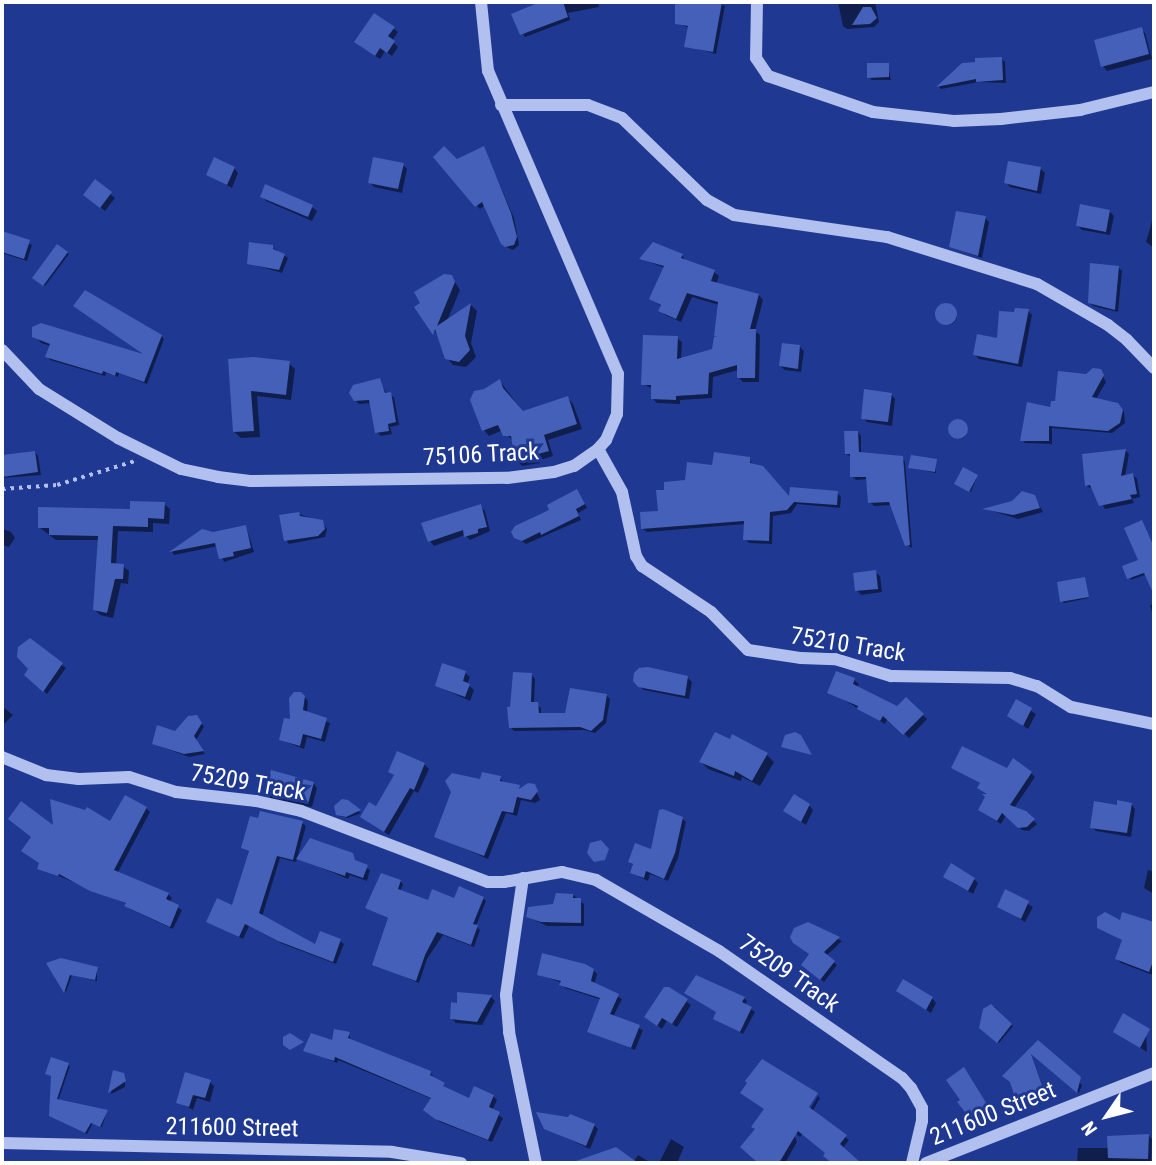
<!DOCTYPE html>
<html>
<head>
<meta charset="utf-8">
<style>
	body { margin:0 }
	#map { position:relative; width:1156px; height:1165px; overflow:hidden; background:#1f3992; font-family:"Roboto Condensed",sans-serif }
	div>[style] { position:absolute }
	.shadow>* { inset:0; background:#0007 }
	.round { border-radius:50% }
	.building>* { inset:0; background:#4460b8 }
	.path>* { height:3.5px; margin-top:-1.75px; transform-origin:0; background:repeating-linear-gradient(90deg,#b1c0ee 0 3.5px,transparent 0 8.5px) }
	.minor>* { height:12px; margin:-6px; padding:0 6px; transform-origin:6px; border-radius:6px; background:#b1c0ee }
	span { translate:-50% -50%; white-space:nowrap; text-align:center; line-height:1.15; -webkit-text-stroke:6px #1f3992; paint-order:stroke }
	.street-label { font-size:24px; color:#fff }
	.frame { position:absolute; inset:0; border:4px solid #fff; pointer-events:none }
	.north { position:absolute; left:1072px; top:1081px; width:70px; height:70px; -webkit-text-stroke:5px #1f3992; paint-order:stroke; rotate:235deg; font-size:19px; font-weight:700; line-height:28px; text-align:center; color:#fff }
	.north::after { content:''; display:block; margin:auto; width:24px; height:32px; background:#fff; clip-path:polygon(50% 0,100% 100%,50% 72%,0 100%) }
</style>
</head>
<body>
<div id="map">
	<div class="shadow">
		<i style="clip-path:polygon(550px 2px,598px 2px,599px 7px,568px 13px,570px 20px,525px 37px,513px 15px)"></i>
		<i style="clip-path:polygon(676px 2px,716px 2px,725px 6px,716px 54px,686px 46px,689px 28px,677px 23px)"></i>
		<i style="clip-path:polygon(838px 2px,875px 2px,879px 22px,874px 27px,847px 29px,843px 26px)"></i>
		<i style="clip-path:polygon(393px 28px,398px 32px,392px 41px,398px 47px,392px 56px,385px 51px,380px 59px,360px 46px)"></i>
		<i style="clip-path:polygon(1141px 29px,1145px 33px,1152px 59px,1107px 71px,1103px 66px)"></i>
		<i style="clip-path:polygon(1001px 58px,1005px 62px,1006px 83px,979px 82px,941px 89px,939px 87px,963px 64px)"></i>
		<i style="clip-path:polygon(888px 65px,891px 80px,872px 80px,869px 77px)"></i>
		<i style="clip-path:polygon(484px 148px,514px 218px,519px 245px,513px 250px,506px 247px,485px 205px,480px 209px,435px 157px,457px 161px)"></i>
		<i style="clip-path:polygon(403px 165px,407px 169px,402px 193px,374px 187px,370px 182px)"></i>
		<i style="clip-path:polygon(234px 168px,238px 173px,232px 188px,208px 175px)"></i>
		<i style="clip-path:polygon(1040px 168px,1045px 173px,1041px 194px,1010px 187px,1006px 182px)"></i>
		<i style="clip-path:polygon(95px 182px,115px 198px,105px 211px,90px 199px)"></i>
		<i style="clip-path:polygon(266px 186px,312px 207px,317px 211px,312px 221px,266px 201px,262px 196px)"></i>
		<i style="clip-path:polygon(1109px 211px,1114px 216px,1110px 235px,1082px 230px,1078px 226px)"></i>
		<i style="clip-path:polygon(985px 218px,989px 222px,982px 258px,951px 247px)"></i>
		<i style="clip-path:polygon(1152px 221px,1154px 222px,1154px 248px,1146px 242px)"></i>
		<i style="clip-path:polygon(2px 233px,32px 245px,27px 261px,2px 253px)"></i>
		<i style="clip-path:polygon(57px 246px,69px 254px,45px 286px,34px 278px)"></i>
		<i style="clip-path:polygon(272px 247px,288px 258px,282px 273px,248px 263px)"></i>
		<i style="clip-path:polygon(682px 255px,686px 262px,714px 272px,719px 276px,716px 284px,759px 295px,763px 300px,755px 331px,760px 335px,759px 382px,743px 382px,738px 377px,738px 370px,713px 377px,712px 398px,680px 400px,680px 404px,657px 403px,653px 399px,653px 389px,643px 384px,677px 338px,682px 342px,681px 360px,714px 351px,720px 339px,719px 305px,692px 297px,681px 322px,665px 315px,661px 311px,662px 307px,651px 299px,665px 268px,641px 259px)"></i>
		<i style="clip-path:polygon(1118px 267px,1122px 271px,1118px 312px,1093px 306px,1090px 303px)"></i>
		<i style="clip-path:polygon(451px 276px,460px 290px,447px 321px,471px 305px,477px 311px,471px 343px,476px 357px,466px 367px,453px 365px,447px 358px,441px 340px,417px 307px)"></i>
		<i class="round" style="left:939px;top:307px;width:18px;height:18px"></i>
		<i style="clip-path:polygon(1028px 311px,1032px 315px,1022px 367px,979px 359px,975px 355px,998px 340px,1000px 313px)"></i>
		<i style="clip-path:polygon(33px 332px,147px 357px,161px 336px,164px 339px,147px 384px,119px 373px,118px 377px,106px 373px,105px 376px,50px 360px,47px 356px,51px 346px,41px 343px)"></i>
		<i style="clip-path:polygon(800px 347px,804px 351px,801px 372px,785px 370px,780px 366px)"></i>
		<i style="clip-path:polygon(229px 361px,289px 363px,295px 369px,291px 400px,257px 396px,260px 437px,241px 438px,234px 432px)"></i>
		<i style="clip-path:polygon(1100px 370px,1106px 382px,1096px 399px,1114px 402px,1124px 411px,1125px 423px,1112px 433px,1052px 428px,1052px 444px,1025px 443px,1022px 440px,1057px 403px,1087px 376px)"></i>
		<i style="clip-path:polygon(379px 380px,387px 394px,394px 397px,399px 425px,390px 427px,392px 434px,381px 436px,377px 432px,372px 403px,359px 404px,355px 400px)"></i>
		<i style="clip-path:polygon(500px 381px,523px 412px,568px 398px,573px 404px,582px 429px,548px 440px,553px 456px,540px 460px,540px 463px,522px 466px,517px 460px,513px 441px,503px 430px,489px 436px,484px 430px,485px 391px)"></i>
		<i style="clip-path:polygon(891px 394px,895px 399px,892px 426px,867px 422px,863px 418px)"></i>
		<i class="round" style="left:951px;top:423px;width:16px;height:16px"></i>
		<i style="clip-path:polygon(858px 432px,861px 436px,861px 454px,902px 458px,905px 462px,912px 548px,907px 545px,892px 505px,874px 506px,870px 502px,868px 479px,856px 480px,852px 476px,852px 457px,846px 454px)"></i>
		<i style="clip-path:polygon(1125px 450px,1129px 454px,1125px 477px,1133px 475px,1137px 479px,1140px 497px,1132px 499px,1134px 503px,1105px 509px,1093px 489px,1087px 486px)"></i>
		<i style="clip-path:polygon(35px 452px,38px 456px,41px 475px,2px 478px,2px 456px)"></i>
		<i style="clip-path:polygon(749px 458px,753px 466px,791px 500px,837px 493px,841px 497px,840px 508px,797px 504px,791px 513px,773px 516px,772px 544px,749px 543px,745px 539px,745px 524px,647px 532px,643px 529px,660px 513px,666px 492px,713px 467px)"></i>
		<i style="clip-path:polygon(936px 460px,936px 473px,910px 468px)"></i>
		<i style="clip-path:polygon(977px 476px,971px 492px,958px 486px)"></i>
		<i style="clip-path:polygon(580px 495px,587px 508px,578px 513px,581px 520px,526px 544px,516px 537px)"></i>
		<i style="clip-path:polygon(1035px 498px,1043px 512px,1018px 519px,986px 509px)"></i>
		<i style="clip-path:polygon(164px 504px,170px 509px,169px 524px,153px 523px,153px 532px,118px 531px,116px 565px,123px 566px,129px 571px,128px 584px,121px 583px,113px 618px,100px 615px,94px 609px,100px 540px,56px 540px,40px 528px)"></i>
		<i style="clip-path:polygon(480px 506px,485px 511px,490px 531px,470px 540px,465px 535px,434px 546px,430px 541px)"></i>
		<i style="clip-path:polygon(299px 514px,322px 522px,327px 529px,325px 537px,289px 544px,286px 540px)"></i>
		<i style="clip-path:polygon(1143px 524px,1154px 548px,1154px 572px,1130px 580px,1141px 561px)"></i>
		<i style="clip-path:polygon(246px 526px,254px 552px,224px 562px,218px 546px,174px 555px,172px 552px,202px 531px,213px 534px)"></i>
		<i style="clip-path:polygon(3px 529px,11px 532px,15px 538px,9px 547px,2px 545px)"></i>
		<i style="clip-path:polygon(875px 572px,880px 576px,882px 592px,861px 595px,857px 590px)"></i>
		<i style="clip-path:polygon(1084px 579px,1089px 598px,1064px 603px,1062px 601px)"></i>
		<i style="clip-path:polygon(1154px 604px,1154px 619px,1150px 605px)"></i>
		<i style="clip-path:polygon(30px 641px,66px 668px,47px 694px,27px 675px,30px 669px)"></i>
		<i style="clip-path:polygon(465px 673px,470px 677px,467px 684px,474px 690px,470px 701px,437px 686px)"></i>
		<i style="clip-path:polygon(532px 675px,535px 679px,534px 704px,541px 708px,541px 715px,567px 715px,607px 696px,610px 699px,606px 723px,595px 733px,584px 730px,514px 731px,510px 727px)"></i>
		<i style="clip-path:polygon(688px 678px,692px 682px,689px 699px,644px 690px,639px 686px)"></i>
		<i style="clip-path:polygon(854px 680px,859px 684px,857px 688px,898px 708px,906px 699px,927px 719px,909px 738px,888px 718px,885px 724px,830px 692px)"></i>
		<i style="clip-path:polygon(301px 693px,308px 701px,307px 713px,330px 723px,325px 742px,307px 737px,304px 749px,281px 740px,292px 722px)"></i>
		<i style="clip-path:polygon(1016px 702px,1036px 714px,1028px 729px,1009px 716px)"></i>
		<i style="clip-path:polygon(2px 706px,13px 715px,2px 726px)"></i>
		<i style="clip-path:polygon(200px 721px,204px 727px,196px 740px,205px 754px,189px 757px,154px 744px)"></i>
		<i style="clip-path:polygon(731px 742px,767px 755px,774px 762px,760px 786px,742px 777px,741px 781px,708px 769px,701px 762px)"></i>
		<i style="clip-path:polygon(424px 764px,429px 769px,418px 793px,414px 791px,389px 835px,362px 817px,376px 808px,395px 776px,390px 772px)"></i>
		<i style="clip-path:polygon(953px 768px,1031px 773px,1035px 777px,1014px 808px,1025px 812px,1037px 824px,1029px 831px,1022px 830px,1006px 815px,1001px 824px,984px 813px,980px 809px,989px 795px,981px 784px)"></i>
		<i style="clip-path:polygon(500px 778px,504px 783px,522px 789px,534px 786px,540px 800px,535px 803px,521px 800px,517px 816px,506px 813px,488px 859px,436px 836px,481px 781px)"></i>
		<i style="clip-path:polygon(313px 783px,317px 788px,312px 807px,271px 798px,266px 793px)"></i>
		<i style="clip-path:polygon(342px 801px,361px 813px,348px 818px,339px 816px)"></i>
		<i style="clip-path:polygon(1131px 804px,1135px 809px,1131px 837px,1096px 831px,1092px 827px,1118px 807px)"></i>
		<i style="clip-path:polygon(809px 805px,813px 810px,806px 825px,785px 811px)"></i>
		<i style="clip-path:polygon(146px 808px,150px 812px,117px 874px,168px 894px,172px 898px,169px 903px,182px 910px,173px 929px,130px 909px,127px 904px,39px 868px,55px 829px,111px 823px)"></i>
		<i style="clip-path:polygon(660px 812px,677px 814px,686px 822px,678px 858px,668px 881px,650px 874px,648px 881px,632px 873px,634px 866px,630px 862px,653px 851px)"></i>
		<i style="clip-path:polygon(302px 823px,306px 826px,296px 862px,280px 858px,262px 917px,316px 946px,321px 933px,340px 941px,344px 944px,336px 964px,283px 944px,249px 926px,243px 939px,208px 922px,233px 908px,251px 853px,243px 848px)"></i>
		<i style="clip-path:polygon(352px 855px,357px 863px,370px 870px,367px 881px,350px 875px,348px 879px,298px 858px)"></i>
		<i style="clip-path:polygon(1148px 870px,1154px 872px,1154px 894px,1144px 888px)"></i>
		<i style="clip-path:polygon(974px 879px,978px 883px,973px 894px,950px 881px)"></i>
		<i style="clip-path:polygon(400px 881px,403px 884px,400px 892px,429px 902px,483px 898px,486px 901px,476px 926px,480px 930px,474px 947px,443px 935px,427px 959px,419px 983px,374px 964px,389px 919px,367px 908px)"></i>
		<i style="clip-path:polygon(1006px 891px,1033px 907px,1025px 922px,999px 906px)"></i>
		<i style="clip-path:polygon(573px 895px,584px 904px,584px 926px,547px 926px,528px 917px)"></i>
		<i style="clip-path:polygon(1123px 914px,1154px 923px,1153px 975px,1121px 963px,1117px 959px,1124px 941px,1099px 927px,1121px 923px)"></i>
		<i style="clip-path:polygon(808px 924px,842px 941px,826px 956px,837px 965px,824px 982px,806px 968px,811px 955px)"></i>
		<i style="clip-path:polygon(49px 964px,97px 968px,97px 981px,72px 975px,66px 992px)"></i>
		<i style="clip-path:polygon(593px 970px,597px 974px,594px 985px,622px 999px,613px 1017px,643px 1030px,635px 1050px,589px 1032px,602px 1000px,565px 988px,562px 983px,539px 974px)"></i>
		<i style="clip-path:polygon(669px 989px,691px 1005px,677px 1027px,667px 1021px,662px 1029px,651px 1021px)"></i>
		<i style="clip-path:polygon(903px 995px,932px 998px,936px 1003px,931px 1013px)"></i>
		<i style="clip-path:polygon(491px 997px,495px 1001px,482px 1025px,456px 1023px,452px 1019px)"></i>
		<i style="clip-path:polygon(744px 998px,747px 1001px,745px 1005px,755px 1012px,743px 1034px,715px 1018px,718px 1013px)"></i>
		<i style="clip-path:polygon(995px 1007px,1013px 1026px,999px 1043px,981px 1028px,985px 1010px)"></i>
		<i style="clip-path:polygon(1146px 1031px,1147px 1052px,1115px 1032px)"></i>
		<i style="clip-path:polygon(349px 1034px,351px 1042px,430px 1073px,447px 1090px,470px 1100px,493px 1096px,497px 1100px,492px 1111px,503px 1118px,492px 1142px,440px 1122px,429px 1114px,432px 1099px,338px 1060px,337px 1063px,305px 1050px,333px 1043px)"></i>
		<i style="clip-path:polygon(1038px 1043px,1082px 1085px,1079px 1093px,1030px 1051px,1044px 1090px,1041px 1095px,1017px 1100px,1012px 1082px,1005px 1076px)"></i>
		<i style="clip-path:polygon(52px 1059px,70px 1066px,58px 1101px,107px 1111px,102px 1127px,93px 1123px,87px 1134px,50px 1116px)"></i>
		<i style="clip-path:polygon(114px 1073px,125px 1076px,125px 1087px,111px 1094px)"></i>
		<i style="clip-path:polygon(967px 1073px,990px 1111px,978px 1124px,960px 1102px)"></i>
		<i style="clip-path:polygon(210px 1082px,214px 1086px,210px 1102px,197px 1098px,193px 1110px,178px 1102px)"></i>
		<i style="clip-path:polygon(818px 1096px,820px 1098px,812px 1112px,849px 1140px,842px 1149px,858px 1163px,833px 1163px,830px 1160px,834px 1159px,803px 1133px,800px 1137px,793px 1131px,797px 1142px,785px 1163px,760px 1163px,742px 1147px,803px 1114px,806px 1116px)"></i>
		<i style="clip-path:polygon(594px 1125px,598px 1129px,590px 1149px,545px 1128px)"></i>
		<i style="clip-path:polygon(1149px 1136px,1152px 1139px,1151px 1163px,1077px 1163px,1078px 1148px,1110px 1148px)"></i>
		<i style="clip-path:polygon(671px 1139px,684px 1147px,677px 1163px,659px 1163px)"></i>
		<i style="clip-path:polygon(638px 1155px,651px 1163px,581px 1162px,634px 1161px)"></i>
	</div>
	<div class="building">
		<i style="clip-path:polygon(540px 2px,563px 2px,568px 17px,520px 35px,511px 14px)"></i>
		<i style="clip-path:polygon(675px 2px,722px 2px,713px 52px,684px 47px,688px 26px,675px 24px)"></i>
		<i style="clip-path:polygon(863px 7px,871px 7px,877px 18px,870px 24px,852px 25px)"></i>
		<i style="clip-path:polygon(374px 13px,395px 27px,388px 36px,395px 41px,387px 53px,380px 48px,375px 56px,354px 42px)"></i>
		<i style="clip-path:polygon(1142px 27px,1149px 54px,1101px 67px,1094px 40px)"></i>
		<i style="clip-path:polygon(1002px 57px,1003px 80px,976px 82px,976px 79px,936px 87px,962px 63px,975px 62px,975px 58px)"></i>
		<i style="clip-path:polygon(867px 63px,889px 63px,889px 77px,867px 78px)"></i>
		<i style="clip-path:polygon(444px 146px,457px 159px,484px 146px,511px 213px,517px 237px,514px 245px,505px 247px,501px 244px,482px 202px,475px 207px,433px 157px)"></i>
		<i style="clip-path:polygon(214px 157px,235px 167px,227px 185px,206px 175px)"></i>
		<i style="clip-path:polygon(373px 157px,404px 163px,398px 189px,368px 183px)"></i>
		<i style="clip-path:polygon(1008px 161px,1041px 167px,1037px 191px,1004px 183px)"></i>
		<i style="clip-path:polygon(95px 179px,112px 192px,100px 208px,83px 195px)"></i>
		<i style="clip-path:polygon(265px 184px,313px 205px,308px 217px,260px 197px)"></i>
		<i style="clip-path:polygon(1080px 204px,1110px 210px,1106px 232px,1076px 226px)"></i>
		<i style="clip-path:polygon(956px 211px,986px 216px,978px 256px,949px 247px)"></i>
		<i style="clip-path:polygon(2px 231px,30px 240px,24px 259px,2px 252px)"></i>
		<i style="clip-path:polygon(249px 242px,273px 245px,273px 249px,285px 254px,279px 270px,247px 264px)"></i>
		<i style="clip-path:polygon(653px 242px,683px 254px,681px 258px,715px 270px,711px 281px,759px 294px,750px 329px,756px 329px,755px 378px,737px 378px,737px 365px,709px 373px,708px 394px,676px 396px,676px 400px,651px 399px,651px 385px,641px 385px,643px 335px,678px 336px,677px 359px,712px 349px,714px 337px,717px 337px,714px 336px,718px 302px,687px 293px,676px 319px,658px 311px,661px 305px,649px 299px,664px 266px,639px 259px)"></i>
		<i style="clip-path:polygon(57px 244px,68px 252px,43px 286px,32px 278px)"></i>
		<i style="clip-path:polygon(1090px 263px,1119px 266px,1115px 310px,1088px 303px)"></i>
		<i style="clip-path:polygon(444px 274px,452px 275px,455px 282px,437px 326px,471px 303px,465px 336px,470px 350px,459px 362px,445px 359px,435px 329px,433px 335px,414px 307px,420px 303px,414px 292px)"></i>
		<i style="clip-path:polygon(85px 290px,162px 335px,144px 382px,116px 372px,115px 376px,103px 371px,102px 374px,45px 357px,50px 344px,32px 337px,32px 327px,41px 323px,143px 354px,73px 306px)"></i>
		<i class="round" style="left:935px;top:303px;width:22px;height:22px"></i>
		<i style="clip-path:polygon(1015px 308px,1029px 309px,1018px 364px,973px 355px,977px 334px,997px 338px,999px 311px,1014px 312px)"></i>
		<i style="clip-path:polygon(782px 343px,800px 345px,798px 369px,779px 366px)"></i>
		<i style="clip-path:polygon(253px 357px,290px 361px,286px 395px,251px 391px,254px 431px,233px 432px,228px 359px)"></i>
		<i style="clip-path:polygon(1093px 368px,1101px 369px,1104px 375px,1092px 397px,1118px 403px,1123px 410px,1120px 423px,1108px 431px,1049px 426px,1049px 441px,1020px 441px,1027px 402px,1050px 407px,1051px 401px,1055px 401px,1058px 371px,1086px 374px)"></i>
		<i style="clip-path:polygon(380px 378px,385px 393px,391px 392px,396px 422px,388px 424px,389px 431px,375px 433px,369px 400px,354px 401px,349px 393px,353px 385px)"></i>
		<i style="clip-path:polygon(500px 379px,503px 388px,523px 411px,568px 396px,577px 424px,544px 435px,549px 451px,535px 455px,536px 458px,515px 461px,511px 436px,503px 436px,498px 425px,482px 431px,470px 400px,474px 391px,484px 389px)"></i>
		<i style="clip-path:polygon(864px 389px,892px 393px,888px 422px,861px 419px)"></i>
		<i class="round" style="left:948px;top:419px;width:20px;height:20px"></i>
		<i style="clip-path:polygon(844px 431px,858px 431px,859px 452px,903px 456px,910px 545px,905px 546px,889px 502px,868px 503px,866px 477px,850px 477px,850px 454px,845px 454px)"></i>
		<i style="clip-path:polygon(1126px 449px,1121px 476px,1133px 473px,1137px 494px,1130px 495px,1132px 499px,1099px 506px,1090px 485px,1085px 486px,1082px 454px)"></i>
		<i style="clip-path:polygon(35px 451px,38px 472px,2px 477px,2px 455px)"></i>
		<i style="clip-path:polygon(714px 452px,750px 457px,750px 463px,763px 466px,789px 496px,790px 487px,838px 491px,837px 505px,794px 502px,787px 510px,770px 512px,769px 541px,743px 540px,744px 521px,641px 529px,640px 512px,658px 511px,656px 490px,664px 490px,664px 482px,685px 480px,687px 462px,712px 465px)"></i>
		<i style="clip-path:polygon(911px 455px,937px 459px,935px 472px,908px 468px)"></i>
		<i style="clip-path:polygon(963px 467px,978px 475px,969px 492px,954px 484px)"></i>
		<i style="clip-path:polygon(577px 489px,585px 504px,576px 509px,579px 516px,541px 535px,540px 532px,522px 541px,514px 538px,511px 532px,515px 526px,549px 510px,547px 505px)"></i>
		<i style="clip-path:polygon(1022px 491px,1035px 495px,1040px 508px,1013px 515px,982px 509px,1012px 501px)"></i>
		<i style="clip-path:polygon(130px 501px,165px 502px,164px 519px,148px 518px,148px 527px,113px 526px,111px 563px,124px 564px,123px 579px,115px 579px,107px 613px,93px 610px,98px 536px,49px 535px,49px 528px,38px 528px,38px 507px,130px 509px)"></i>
		<i style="clip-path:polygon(481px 504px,487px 527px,478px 529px,478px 533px,464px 537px,463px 530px,428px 542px,421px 523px)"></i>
		<i style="clip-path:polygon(299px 512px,300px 516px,323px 520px,325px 529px,318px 536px,284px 541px,279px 515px)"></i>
		<i style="clip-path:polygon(1142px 520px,1154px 547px,1154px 595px,1144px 573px,1127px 579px,1122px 566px,1138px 560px,1124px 528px)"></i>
		<i style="clip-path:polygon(246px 525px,251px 548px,233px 552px,234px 556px,219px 559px,215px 543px,169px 552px,202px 529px,213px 532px)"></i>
		<i style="clip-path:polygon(876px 570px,878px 589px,855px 591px,853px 573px)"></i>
		<i style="clip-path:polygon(1085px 577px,1089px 597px,1060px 602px,1057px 582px)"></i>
		<i style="clip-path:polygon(30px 638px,63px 663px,43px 692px,24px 675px,28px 669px,17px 657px,18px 647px)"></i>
		<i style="clip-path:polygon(442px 663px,466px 671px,463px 681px,470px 684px,465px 697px,435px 686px)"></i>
		<i style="clip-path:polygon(648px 667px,688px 676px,685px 696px,638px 687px,633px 681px,634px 673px,639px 668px)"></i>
		<i style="clip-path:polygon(836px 671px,855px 678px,853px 684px,897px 706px,906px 697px,924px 714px,903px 735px,883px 716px,880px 721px,857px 709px,858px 706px,827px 693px)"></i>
		<i style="clip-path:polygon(513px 672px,532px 673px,531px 702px,538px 702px,539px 713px,565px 713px,570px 688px,607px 694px,603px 720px,591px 731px,580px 727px,509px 728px,507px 707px,510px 707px)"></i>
		<i style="clip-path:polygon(294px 692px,301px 692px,305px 696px,303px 710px,327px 718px,321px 739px,303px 734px,300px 746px,279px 740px,284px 718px,290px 719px,289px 698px)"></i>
		<i style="clip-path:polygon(1016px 699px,1032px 708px,1023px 726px,1007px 716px)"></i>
		<i style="clip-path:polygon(197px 715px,202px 723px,194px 736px,204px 751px,184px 754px,152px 744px,157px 725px,175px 731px,188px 716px)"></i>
		<i style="clip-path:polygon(715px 732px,730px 739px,732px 734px,768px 753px,752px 781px,735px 771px,734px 776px,699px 762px)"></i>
		<i style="clip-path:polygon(795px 732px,801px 735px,812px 755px,781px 747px,785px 735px)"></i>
		<i style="clip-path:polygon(962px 746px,1007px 768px,1013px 758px,1032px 772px,1010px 805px,1026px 811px,1035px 819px,1027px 827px,1018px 828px,1002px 813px,997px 821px,978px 810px,985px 797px,982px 794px,987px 794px,977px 788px,980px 783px,951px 768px)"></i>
		<i style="clip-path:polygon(397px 751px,425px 763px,414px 790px,410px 788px,384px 832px,360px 817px,369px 802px,376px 806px,394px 775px,388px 772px)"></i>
		<i style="clip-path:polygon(271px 770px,314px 782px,308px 804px,264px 794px)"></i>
		<i style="clip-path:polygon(482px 772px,501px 776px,500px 781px,520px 785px,519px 789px,528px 783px,535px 784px,538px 791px,531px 800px,517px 797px,513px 813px,502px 811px,484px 856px,434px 837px,451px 792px,445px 781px,452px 773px,480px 779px)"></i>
		<i style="clip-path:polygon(794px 794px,810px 804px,801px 822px,783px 811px)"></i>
		<i style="clip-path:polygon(125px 795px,147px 807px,114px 870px,169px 893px,166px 899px,179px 905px,170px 927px,124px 906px,126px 903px,90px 891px,59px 874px,58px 876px,37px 869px,39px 863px,21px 851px,31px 837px,8px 819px,21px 801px,53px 825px,50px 799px,85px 810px,87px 807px,110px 821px)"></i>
		<i style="clip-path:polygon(342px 799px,348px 800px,361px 810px,346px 817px,336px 815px,334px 806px)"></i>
		<i style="clip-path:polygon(1117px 800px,1132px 803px,1127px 833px,1090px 828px,1094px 801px,1117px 805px)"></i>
		<i style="clip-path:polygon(663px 809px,683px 817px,675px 853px,664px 879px,646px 871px,644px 878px,630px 873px,633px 864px,628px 862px,635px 843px,651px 849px,659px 810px)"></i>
		<i style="clip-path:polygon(260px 811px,303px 821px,293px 860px,277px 856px,259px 913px,315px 944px,320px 931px,341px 939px,333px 962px,278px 941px,245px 924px,239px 937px,206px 922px,217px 898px,232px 905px,249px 851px,241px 848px,250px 816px,258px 818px)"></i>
		<i style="clip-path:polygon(310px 838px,353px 853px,355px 860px,368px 865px,363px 878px,346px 872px,345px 876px,296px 859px)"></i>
		<i style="clip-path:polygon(601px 840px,609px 849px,605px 860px,594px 862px,587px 853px,590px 843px)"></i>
		<i style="clip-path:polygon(951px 863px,975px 878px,968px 891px,943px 877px)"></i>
		<i style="clip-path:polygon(381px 873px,401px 880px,398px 889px,428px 900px,432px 889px,454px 898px,459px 886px,484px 897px,473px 924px,478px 925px,471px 945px,437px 932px,425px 955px,416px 981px,372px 965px,388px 918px,365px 908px)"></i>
		<i style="clip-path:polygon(1005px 889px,1029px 901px,1021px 919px,997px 907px)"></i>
		<i style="clip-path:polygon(556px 893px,573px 894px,573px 898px,581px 898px,581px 923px,541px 922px,526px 917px,528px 907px,553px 904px)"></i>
		<i style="clip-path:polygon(1105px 912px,1120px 920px,1122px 912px,1154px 922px,1154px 959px,1149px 972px,1115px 959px,1122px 940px,1097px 928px,1097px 917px)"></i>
		<i style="clip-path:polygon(808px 922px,840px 937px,824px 952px,835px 961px,820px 980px,801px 965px,809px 954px,793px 943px,790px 937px,794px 928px)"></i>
		<i style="clip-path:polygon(542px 953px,585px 964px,594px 969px,591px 981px,619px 994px,610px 1014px,640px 1025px,631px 1048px,587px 1032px,600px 998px,559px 985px,561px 981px,537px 975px)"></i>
		<i style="clip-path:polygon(61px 958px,98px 967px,95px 980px,70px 975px,64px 993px,46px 963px)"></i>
		<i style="clip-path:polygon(696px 975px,745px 997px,742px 1002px,752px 1007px,740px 1032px,713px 1019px,716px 1012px,684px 993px)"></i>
		<i style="clip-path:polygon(903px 979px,933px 997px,926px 1010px,896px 991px)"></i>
		<i style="clip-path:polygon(664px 987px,669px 987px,688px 999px,672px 1024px,662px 1018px,657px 1026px,644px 1017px)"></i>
		<i style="clip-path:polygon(457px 992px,492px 995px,477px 1022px,450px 1019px,451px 1002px,457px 1003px)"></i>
		<i style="clip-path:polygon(991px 1004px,1012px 1024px,997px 1043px,979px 1028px,983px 1009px)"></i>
		<i style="clip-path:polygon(1123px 1013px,1150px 1029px,1140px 1048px,1113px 1032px)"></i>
		<i style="clip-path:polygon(334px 1029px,350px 1032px,348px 1038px,431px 1071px,430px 1075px,445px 1083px,443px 1086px,469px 1098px,474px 1086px,494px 1095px,489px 1107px,500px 1112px,488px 1140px,435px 1119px,423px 1110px,431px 1098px,335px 1057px,334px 1061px,303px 1051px,311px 1033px,332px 1040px)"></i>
		<i style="clip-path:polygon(290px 1033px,304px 1042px,290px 1050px,283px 1045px,283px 1037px)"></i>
		<i style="clip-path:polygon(1038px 1040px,1081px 1077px,1077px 1093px,1031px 1054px,1043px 1088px,1039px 1093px,1016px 1101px,1010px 1082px,1002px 1076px)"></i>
		<i style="clip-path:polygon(51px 1057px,69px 1063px,57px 1099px,108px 1110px,100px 1127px,91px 1123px,85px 1133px,49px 1116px,51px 1076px,45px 1074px)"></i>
		<i style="clip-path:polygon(762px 1059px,818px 1093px,809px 1107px,847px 1135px,840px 1144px,861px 1163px,832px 1163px,823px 1156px,825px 1153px,798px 1131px,779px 1163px,758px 1163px,740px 1147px,755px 1129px,751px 1127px,764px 1109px,740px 1093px,747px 1083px,745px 1081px)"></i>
		<i style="clip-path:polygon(964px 1067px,988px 1106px,973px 1122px,957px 1102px,960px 1100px,946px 1080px)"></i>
		<i style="clip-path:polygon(113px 1070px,124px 1073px,126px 1081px,108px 1093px)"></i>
		<i style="clip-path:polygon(185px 1072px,211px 1080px,205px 1098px,193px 1095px,189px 1107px,176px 1103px)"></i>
		<i style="clip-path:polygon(536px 1112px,568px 1117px,570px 1114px,595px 1124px,586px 1146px,544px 1129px)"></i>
		<i style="clip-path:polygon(1149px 1134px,1148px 1159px,1108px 1158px,1107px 1136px)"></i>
		<i style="clip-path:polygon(616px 1147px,638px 1163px,577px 1163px,576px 1161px)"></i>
	</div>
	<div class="path">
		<i style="left:2px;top:489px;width:55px;rotate:-4.2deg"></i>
		<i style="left:57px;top:485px;width:82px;rotate:-17.1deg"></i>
	</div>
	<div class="minor">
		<i style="left:757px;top:2px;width:56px;rotate:91deg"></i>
		<i style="left:756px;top:58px;width:22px;rotate:56deg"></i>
		<i style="left:768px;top:76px;width:111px;rotate:18.9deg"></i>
		<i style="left:873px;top:112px;width:81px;rotate:6.3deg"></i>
		<i style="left:954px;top:121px;width:47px;rotate:-2.4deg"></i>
		<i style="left:1001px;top:119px;width:80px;rotate:-6.5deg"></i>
		<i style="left:1080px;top:110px;width:76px;rotate:-13.7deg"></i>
		<i style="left:501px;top:105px;width:87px"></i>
		<i style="left:588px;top:105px;width:36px;rotate:21deg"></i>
		<i style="left:622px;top:118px;width:118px;rotate:44deg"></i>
		<i style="left:707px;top:200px;width:31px;rotate:29deg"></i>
		<i style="left:734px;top:215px;width:155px;rotate:8.2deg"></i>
		<i style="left:887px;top:237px;width:157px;rotate:17.4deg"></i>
		<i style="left:1037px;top:284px;width:82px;rotate:30deg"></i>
		<i style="left:1108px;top:325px;width:24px;rotate:38deg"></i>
		<i style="left:1127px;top:340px;width:39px;rotate:46deg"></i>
		<i style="left:2px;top:350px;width:54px;rotate:46.5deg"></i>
		<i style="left:39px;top:389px;width:93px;rotate:31.8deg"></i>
		<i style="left:118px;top:438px;width:70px;rotate:26.2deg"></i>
		<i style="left:181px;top:469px;width:38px;rotate:12deg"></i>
		<i style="left:218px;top:477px;width:32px;rotate:7deg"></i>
		<i style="left:250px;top:481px;width:257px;rotate:-0.7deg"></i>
		<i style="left:507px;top:478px;width:47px;rotate:-7.3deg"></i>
		<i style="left:554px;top:472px;width:21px;rotate:-17deg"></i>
		<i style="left:574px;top:466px;width:29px;rotate:-35deg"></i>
		<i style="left:598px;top:449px;width:12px;rotate:-48deg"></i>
		<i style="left:606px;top:440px;width:28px;rotate:-67deg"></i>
		<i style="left:617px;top:414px;width:40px;rotate:-88.6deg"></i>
		<i style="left:618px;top:374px;width:330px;rotate:-113.2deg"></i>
		<i style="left:488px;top:71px;width:69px;rotate:-95.8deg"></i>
		<i style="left:598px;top:449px;width:49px;rotate:60.8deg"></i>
		<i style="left:622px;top:492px;width:66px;rotate:77.7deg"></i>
		<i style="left:636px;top:556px;width:12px;rotate:59deg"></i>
		<i style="left:642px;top:566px;width:83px;rotate:33.7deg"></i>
		<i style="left:711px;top:612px;width:53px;rotate:45.8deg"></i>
		<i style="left:748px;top:650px;width:54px;rotate:8.6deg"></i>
		<i style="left:801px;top:658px;width:34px;rotate:2deg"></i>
		<i style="left:835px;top:659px;width:59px;rotate:16.9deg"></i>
		<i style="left:891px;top:676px;width:119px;rotate:1deg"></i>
		<i style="left:1010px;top:678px;width:28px;rotate:17deg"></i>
		<i style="left:1037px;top:686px;width:40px;rotate:32deg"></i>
		<i style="left:1071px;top:707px;width:85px;rotate:11.6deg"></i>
		<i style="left:2px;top:757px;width:48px;rotate:22.2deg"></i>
		<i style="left:46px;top:775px;width:33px;rotate:7deg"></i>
		<i style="left:79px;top:779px;width:50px;rotate:-2.3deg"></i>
		<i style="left:129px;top:777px;width:49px;rotate:17.7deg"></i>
		<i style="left:176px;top:792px;width:81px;rotate:6.4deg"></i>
		<i style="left:256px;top:801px;width:46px;rotate:12.5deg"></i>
		<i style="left:301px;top:811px;width:200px;rotate:20.8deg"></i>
		<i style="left:488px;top:882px;width:16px"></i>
		<i style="left:504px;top:882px;width:59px;rotate:-9.8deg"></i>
		<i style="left:562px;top:872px;width:35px;rotate:13deg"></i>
		<i style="left:596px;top:880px;width:142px;rotate:30deg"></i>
		<i style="left:719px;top:951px;width:223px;rotate:34.8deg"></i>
		<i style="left:902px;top:1078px;width:13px;rotate:48deg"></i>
		<i style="left:911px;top:1088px;width:23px;rotate:61deg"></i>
		<i style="left:922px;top:1108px;width:13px;rotate:90deg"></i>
		<i style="left:922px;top:1121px;width:43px;rotate:103.4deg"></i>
		<i style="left:523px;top:878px;width:118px;rotate:98.3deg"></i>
		<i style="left:506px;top:995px;width:37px;rotate:85deg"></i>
		<i style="left:509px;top:1032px;width:134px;rotate:78.4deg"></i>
		<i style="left:2px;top:1143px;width:390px;rotate:1.3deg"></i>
		<i style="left:392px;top:1152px;width:70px;rotate:9.1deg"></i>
		<i style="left:926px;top:1163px;width:245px;rotate:-21.5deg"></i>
	</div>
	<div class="street-label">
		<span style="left:481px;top:455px;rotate:-3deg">75106 Track</span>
		<span style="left:848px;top:645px;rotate:9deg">75210 Track</span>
		<span style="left:248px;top:783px;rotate:10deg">75209 Track</span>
		<span style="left:789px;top:974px;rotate:35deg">75209 Track</span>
		<span style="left:993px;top:1114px;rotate:-22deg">211600 Street</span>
		<span style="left:232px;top:1128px;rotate:1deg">211600 Street</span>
	</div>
	<div class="frame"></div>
	<div class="north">N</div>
</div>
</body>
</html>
